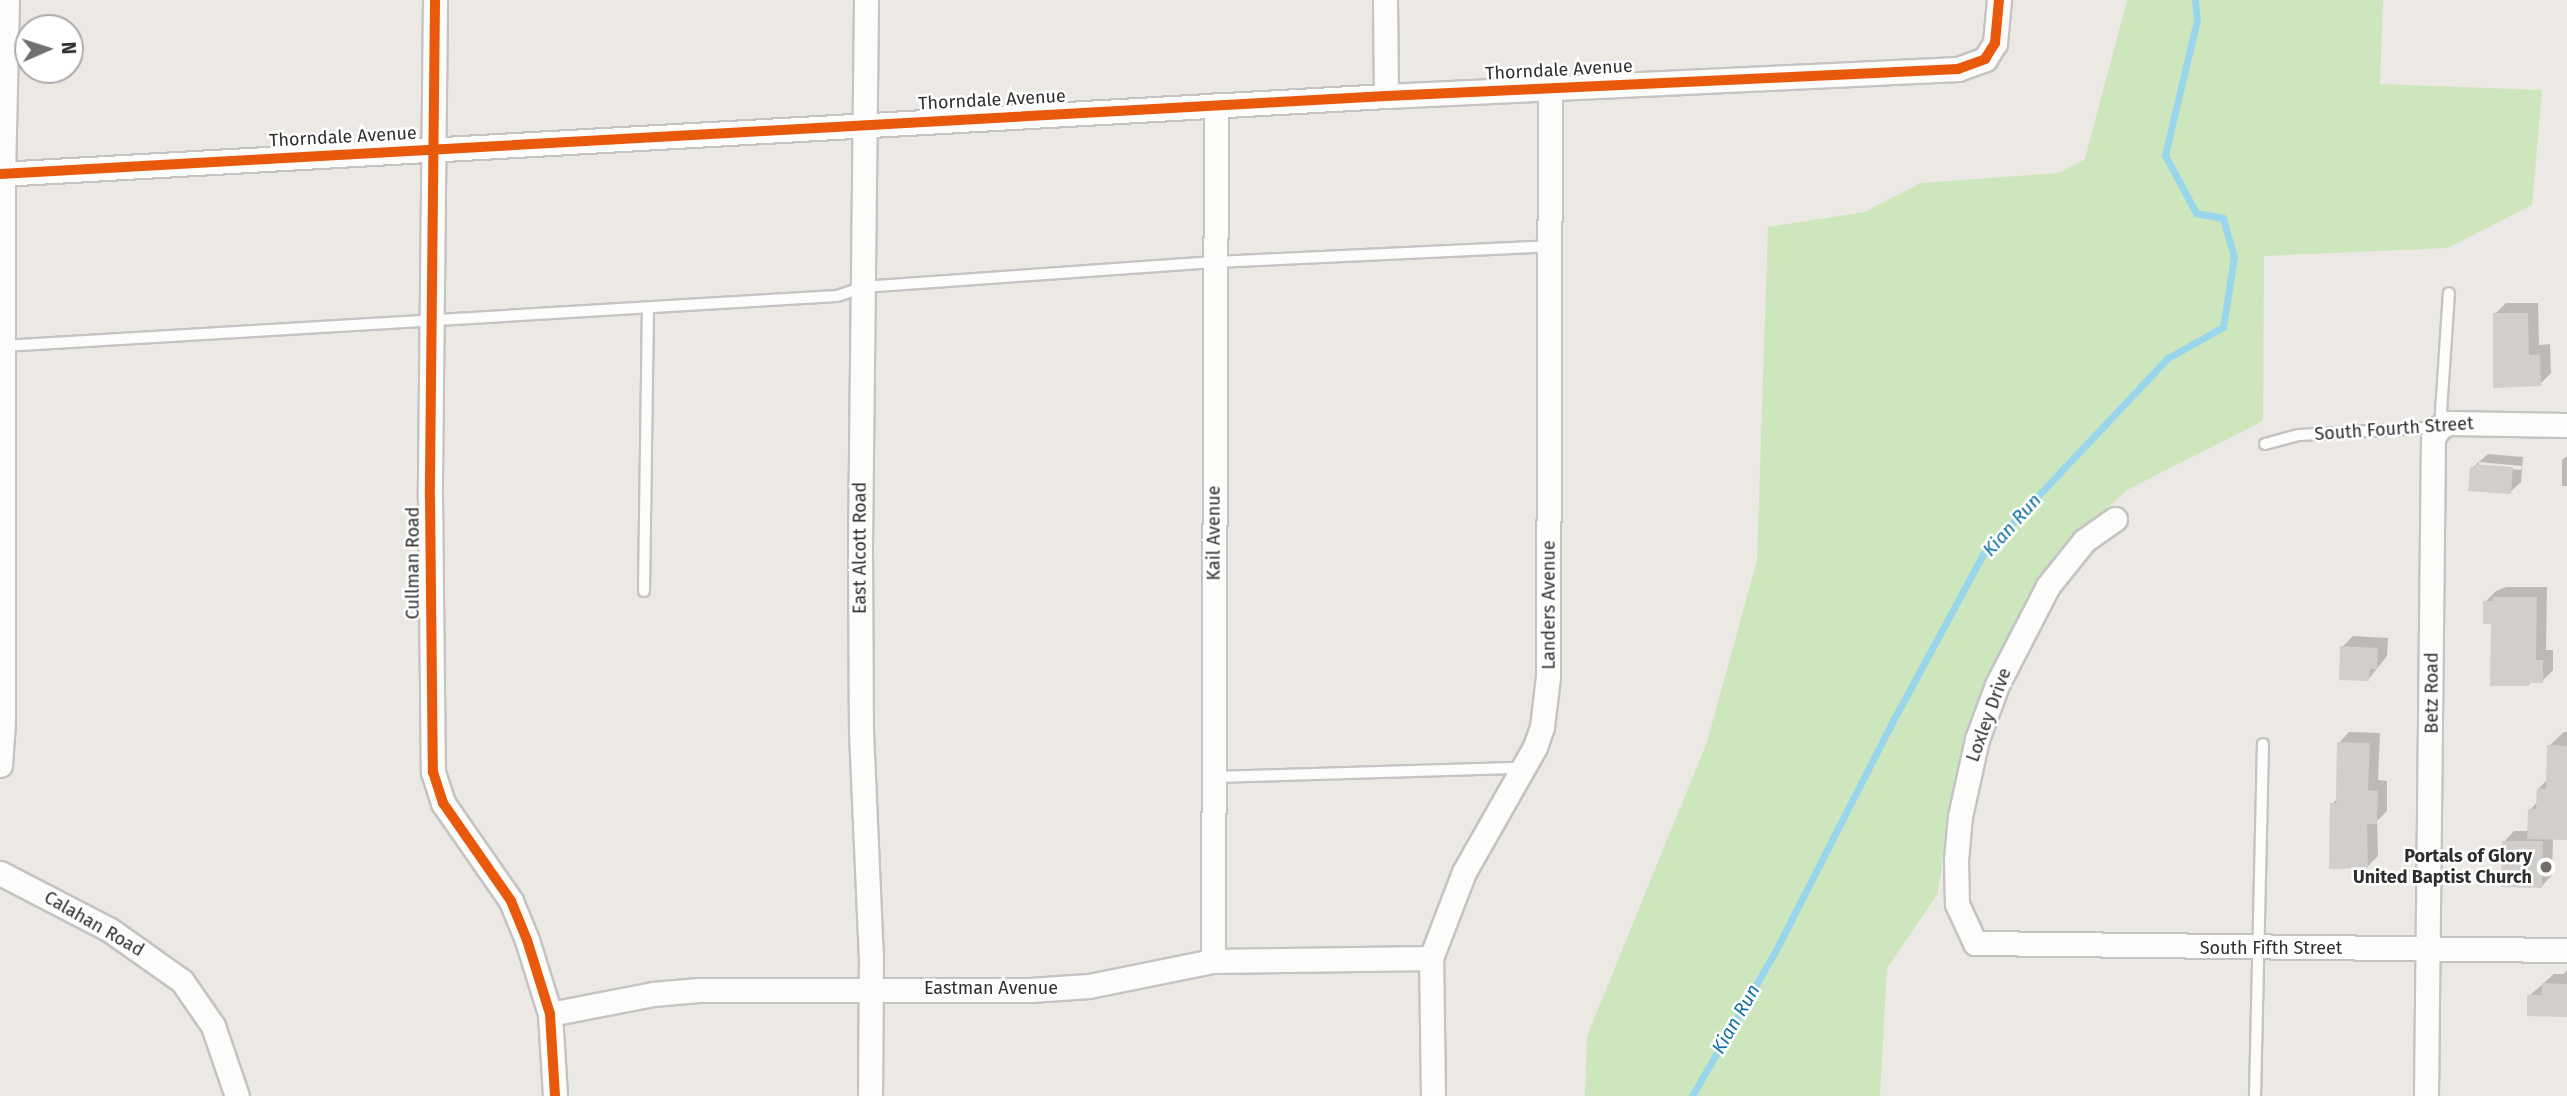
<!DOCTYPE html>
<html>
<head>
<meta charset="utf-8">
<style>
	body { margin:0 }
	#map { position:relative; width:2567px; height:1096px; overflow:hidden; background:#ece8e4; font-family:"Fira Sans",sans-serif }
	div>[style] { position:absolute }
	.green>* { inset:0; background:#cee6be }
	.shadow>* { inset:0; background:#0003 }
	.stream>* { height:7px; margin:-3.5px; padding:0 3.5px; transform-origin:3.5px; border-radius:3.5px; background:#99d6ec }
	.building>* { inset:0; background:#d1cecb }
	.roads { filter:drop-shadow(2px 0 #c5c4c5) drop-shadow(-2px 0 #c5c4c5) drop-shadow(0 2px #c5c4c5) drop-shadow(0 -2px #c5c4c5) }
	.lane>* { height:10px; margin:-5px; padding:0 5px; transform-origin:5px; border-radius:5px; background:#fcfcfb }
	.street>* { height:23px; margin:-11.5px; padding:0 11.5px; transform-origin:11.5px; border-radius:11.5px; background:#fcfcfb }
	.cycleway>* { height:10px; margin:-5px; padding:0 5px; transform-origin:5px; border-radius:5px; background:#e8590c }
	.dots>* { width:19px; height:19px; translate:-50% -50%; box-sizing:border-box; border:4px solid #fff; border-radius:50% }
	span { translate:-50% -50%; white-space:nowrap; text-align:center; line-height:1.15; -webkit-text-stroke:5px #fff; paint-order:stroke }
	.street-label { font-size:18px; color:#2e2e2e }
	.poi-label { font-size:18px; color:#2e2e2e; font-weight:700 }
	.right { translate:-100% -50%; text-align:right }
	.water-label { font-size:19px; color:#0d6fa3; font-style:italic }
	.north { position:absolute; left:14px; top:14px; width:70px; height:70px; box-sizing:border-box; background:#fff; border:2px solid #ababab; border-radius:50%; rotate:87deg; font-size:19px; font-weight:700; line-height:28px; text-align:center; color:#2e2e2e }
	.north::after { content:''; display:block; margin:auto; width:24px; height:32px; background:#706f6e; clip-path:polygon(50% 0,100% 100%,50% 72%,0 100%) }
</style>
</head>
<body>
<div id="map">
	<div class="green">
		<i style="clip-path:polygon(2127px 0,2383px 0,2380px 84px,2542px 90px,2532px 205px,2448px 248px,2264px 256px,2263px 421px,2129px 489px,2066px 544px,1998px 655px,1959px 764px,1937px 895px,1887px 968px,1880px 1096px,1585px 1096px,1587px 1036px,1707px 742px,1757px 560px,1768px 227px,1864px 212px,1921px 183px,2059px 173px,2085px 159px)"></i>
	</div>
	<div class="shadow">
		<i style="clip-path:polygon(2506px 303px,2538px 303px,2539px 345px,2550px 344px,2551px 373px,2540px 384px,2495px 314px)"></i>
		<i style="clip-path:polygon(evenodd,2488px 454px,2523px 457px,2521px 482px,2510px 492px,2472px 468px,2488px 454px,2479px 462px,2522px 466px,2521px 470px,2479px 466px,2479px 462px)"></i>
		<i style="clip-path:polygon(2567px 456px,2567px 486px,2562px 486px,2562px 460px)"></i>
		<i style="clip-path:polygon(2506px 587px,2547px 587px,2546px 650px,2553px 650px,2553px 670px,2542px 681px,2532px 681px,2529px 685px,2492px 623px,2485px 602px,2496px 591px)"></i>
		<i style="clip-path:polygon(2353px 636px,2388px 638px,2387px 656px,2368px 680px,2342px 647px)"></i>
		<i style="clip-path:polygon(2349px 732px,2380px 733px,2378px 780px,2387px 781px,2387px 811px,2377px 821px,2378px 856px,2367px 867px,2332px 804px,2338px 798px,2339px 743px)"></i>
		<i style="clip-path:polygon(2564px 732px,2567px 732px,2567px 838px,2553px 838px,2552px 875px,2542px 886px,2504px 842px,2514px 831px,2529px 831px,2530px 810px,2538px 801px,2538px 789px,2548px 779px,2549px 746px)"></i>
		<i style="clip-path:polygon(2567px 970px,2567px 1015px,2529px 996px,2554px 974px,2564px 974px)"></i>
	</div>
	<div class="stream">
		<i style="left:1692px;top:1096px;width:168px;rotate:-60.1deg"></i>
		<i style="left:1776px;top:950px;width:247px;rotate:-63deg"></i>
		<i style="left:1888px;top:730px;width:200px;rotate:-61.6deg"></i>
		<i style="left:1983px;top:554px;width:270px;rotate:-46.7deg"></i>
		<i style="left:2168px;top:358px;width:63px;rotate:-29.4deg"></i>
		<i style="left:2223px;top:327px;width:71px;rotate:-81.1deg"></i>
		<i style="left:2234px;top:257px;width:41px;rotate:-105.8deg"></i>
		<i style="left:2223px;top:218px;width:27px;rotate:-170deg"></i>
		<i style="left:2196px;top:213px;width:66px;rotate:-118.1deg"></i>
		<i style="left:2165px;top:155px;width:139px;rotate:-76.7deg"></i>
		<i style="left:2197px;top:20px;width:20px;rotate:-96deg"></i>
	</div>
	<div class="building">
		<i style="clip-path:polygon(2493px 313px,2528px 313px,2529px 355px,2540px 354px,2541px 386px,2493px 388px)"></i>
		<i style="clip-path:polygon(2475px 464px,2513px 467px,2511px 494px,2468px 491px,2470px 467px,2475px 468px)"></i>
		<i style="clip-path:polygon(2493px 597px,2537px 597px,2536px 660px,2543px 660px,2543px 683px,2530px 683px,2529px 686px,2490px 686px,2491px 624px,2483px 624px,2483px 601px,2493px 601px)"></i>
		<i style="clip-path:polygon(2340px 646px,2378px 648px,2377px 669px,2370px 669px,2369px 681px,2339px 680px)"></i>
		<i style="clip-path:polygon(2337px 742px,2370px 743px,2368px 790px,2378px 791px,2377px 824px,2367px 824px,2368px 868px,2329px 869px,2330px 803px,2336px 803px)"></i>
		<i style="clip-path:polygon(2547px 745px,2567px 746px,2567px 840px,2527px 839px,2528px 809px,2536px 809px,2537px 788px,2546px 789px)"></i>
		<i style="clip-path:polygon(2502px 841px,2543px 841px,2542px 888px,2501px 887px)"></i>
		<i style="clip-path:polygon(2542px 983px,2567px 984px,2567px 1017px,2527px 1016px,2527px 995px,2542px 995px)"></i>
	</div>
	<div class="roads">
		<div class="lane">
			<i style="left:3px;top:346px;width:835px;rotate:-3.43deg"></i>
			<i style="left:837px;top:296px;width:28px;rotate:-18deg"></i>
			<i style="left:864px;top:287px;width:353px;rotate:-4.1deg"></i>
			<i style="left:1216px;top:262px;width:334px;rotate:-2.7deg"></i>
			<i style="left:2265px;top:444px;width:35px;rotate:-15deg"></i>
			<i style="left:2299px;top:435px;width:141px;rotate:-3.2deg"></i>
			<i style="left:2440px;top:427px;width:134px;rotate:-86.2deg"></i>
			<i style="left:644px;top:591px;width:283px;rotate:-89.2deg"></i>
			<i style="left:1212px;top:777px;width:312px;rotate:-1.7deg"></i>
			<i style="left:2255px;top:1096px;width:352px;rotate:-88.7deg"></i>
		</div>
		<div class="street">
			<i style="left:435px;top:0;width:497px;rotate:90.6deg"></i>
			<i style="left:430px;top:497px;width:275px;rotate:89.4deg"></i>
			<i style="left:433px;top:772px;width:33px;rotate:72deg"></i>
			<i style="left:443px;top:803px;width:119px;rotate:55.2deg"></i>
			<i style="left:511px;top:901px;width:42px;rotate:67.7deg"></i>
			<i style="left:527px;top:940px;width:77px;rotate:72.7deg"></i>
			<i style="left:550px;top:1014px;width:82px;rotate:86.5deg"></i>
			<i style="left:866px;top:0;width:548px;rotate:90.63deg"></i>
			<i style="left:860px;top:548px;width:183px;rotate:89.7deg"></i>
			<i style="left:861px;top:731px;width:225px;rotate:87.5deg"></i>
			<i style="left:871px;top:956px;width:140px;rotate:90.4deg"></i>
			<i style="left:1385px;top:0;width:96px;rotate:89.4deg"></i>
			<i style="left:0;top:174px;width:1388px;rotate:-3.22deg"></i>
			<i style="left:1386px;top:96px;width:573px;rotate:-2.7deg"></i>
			<i style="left:1958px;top:69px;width:29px;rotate:-20deg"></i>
			<i style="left:1985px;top:59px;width:19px;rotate:-58deg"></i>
			<i style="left:1995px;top:43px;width:43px;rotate:-84.7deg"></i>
			<i style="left:2115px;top:519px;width:38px;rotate:145deg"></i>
			<i style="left:2084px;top:541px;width:58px;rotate:128.7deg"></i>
			<i style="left:2048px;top:586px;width:111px;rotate:117.3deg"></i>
			<i style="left:1997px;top:685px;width:58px;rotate:110.3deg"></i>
			<i style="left:1977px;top:739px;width:79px;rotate:102.4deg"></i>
			<i style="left:1960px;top:816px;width:44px;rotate:95.2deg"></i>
			<i style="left:1956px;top:860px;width:44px;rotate:88.7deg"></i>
			<i style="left:1957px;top:904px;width:43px;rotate:65.2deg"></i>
			<i style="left:1975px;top:943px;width:592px;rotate:0.68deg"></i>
			<i style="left:0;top:765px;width:43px;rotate:-86deg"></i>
			<i style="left:3px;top:722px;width:548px;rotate:-90deg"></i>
			<i style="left:3px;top:174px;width:174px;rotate:-88.7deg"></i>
			<i style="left:0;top:873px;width:124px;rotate:27.4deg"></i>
			<i style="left:110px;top:930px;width:88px;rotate:35.3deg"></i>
			<i style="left:182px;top:981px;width:55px;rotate:55.4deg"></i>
			<i style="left:213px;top:1026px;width:74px;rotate:71.1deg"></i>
			<i style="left:1213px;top:961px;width:856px;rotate:-89.8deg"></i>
			<i style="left:550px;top:1014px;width:105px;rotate:-11deg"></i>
			<i style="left:653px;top:994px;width:46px;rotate:-5deg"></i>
			<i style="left:699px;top:990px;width:331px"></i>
			<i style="left:1030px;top:990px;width:59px;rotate:-3.9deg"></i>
			<i style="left:1089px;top:986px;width:126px;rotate:-11.4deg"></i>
			<i style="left:1213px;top:961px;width:218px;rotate:-0.8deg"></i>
			<i style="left:1433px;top:1096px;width:138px;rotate:-90.8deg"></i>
			<i style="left:1431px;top:958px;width:92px;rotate:-69deg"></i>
			<i style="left:1464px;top:872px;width:144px;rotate:-60.4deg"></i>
			<i style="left:1535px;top:747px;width:21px;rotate:-71deg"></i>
			<i style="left:1542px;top:727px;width:50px;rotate:-83.2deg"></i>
			<i style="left:1548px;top:677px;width:589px;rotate:-89.81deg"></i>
			<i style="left:2426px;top:1096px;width:658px;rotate:-89.39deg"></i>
			<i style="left:2433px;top:438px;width:13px;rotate:-58deg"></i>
			<i style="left:2440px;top:427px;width:10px;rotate:-24deg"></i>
			<i style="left:2449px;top:423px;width:118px;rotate:1deg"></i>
		</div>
	</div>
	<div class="cycleway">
		<i style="left:435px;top:0;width:497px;rotate:90.6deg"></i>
		<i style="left:430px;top:497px;width:275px;rotate:89.4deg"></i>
		<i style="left:433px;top:772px;width:33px;rotate:72deg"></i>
		<i style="left:443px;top:803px;width:119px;rotate:55.2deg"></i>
		<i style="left:511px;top:901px;width:42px;rotate:67.7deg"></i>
		<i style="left:527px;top:940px;width:77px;rotate:72.7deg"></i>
		<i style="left:550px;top:1014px;width:82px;rotate:86.5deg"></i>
		<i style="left:0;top:174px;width:1388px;rotate:-3.22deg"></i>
		<i style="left:1386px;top:96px;width:573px;rotate:-2.7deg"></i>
		<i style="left:1958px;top:69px;width:29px;rotate:-20deg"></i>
		<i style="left:1985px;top:59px;width:19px;rotate:-58deg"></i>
		<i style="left:1995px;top:43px;width:43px;rotate:-84.7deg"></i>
	</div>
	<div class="dots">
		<i style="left:2546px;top:867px;background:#706f6e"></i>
	</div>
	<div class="street-label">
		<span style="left:1559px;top:70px;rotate:-3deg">Thorndale Avenue</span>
		<span style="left:992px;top:100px;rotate:-3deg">Thorndale Avenue</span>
		<span style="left:343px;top:137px;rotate:-3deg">Thorndale Avenue</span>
		<span style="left:2394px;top:429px;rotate:-4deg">South Fourth Street</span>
		<span style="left:1214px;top:533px;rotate:-90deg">Kail Avenue</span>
		<span style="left:860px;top:548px;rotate:-90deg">East Alcott Road</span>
		<span style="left:413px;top:563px;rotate:-90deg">Cullman Road</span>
		<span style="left:1549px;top:605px;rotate:-90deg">Landers Avenue</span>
		<span style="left:2432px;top:693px;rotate:-90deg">Betz Road</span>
		<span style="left:1989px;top:715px;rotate:-70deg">Loxley Drive</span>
		<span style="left:94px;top:924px;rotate:30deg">Calahan Road</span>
		<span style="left:2271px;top:948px">South Fifth Street</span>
		<span style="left:991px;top:988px">Eastman Avenue</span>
	</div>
	<div class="poi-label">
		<span class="right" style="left:2532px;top:867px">Portals of Glory<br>United Baptist Church</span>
	</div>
	<div class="water-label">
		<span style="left:2012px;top:525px;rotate:-48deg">Kian Run</span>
		<span style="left:1736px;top:1019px;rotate:-60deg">Kian Run</span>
	</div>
	<div class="north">N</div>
</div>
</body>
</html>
